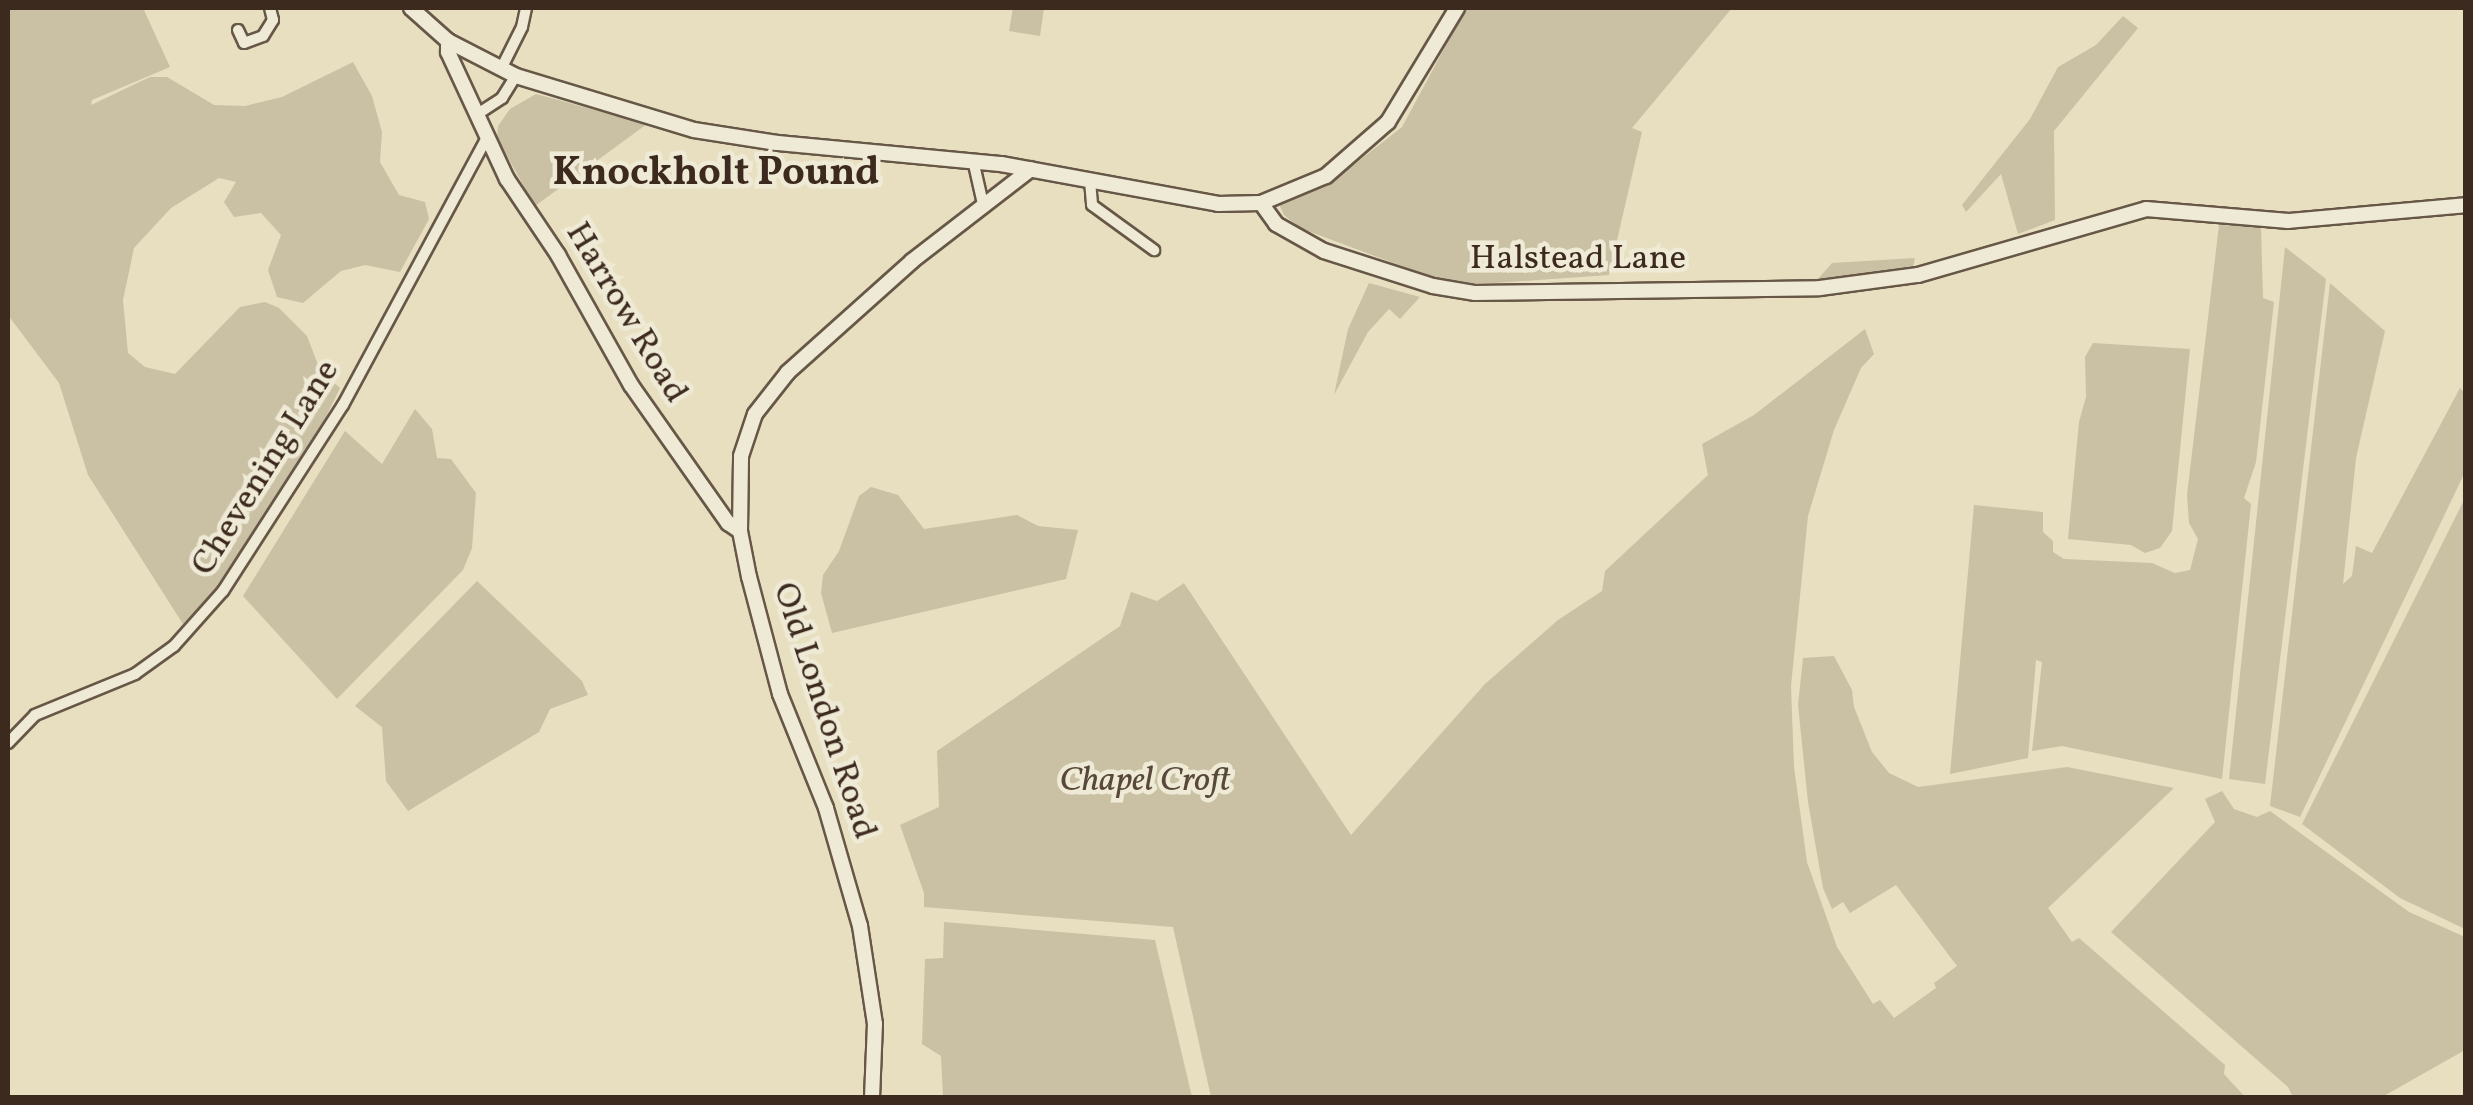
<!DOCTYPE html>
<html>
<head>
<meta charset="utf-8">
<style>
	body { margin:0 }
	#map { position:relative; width:2473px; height:1105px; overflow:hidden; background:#e7dfc0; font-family:Vollkorn,serif }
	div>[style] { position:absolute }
	.green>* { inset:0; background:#cac0a4 }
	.roads { filter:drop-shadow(2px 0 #675746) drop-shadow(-2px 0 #675746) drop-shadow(0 2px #675746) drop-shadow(0 -2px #675746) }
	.street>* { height:10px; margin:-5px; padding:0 5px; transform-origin:5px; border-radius:5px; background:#efead6 }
	.secondary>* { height:14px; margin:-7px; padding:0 7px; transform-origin:7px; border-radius:7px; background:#efead6 }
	span { translate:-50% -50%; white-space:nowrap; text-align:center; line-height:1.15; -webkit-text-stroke:9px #efead6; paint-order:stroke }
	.street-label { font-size:35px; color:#3c2a1e }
	.park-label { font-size:35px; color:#584839; font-style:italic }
	.quarter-label { font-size:40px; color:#3c2a1e; font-weight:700 }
	.frame { position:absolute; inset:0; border:10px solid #3c2a1e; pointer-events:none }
</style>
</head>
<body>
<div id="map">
	<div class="green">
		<i style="clip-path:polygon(8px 8px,143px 8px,170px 67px,92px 100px,91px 105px,150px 77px,167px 77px,214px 105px,245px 106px,282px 97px,353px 62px,372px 96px,382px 132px,380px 162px,399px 195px,425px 202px,429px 219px,400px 272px,365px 265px,341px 271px,303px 303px,277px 297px,268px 270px,281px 235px,261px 213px,234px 217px,224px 202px,236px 182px,219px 178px,171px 208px,134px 248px,123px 300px,128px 353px,145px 367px,175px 374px,240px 307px,265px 302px,279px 308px,307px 336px,320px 370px,340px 388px,318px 433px,223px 582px,183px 624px,88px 475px,59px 383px,8px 315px)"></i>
		<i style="clip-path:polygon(1013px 8px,1044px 8px,1040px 36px,1009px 31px)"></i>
		<i style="clip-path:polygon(1466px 8px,1732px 8px,1632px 128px,1642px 132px,1609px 275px,1479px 284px,1436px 279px,1300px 228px,1284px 215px,1279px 204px,1328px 185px,1402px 127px)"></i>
		<i style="clip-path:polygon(2123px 16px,2138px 28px,2054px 131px,2055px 220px,2018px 234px,2001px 174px,1966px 212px,1962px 205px,2030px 119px,2058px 67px,2096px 45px)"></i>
		<i style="clip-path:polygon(536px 94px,647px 124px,535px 206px,497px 138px,498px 126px,510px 109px)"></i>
		<i style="clip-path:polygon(2219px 225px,2261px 227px,2263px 298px,2274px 302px,2256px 462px,2244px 498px,2251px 504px,2222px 779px,2062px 746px,2032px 751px,2042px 662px,2036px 660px,2028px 758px,1950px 774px,1974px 505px,2043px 512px,2043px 532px,2053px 541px,2053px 552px,2064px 559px,2152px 563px,2175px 573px,2190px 570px,2198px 539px,2189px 523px,2187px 495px)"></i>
		<i style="clip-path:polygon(2285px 247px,2326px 279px,2265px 784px,2229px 779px)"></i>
		<i style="clip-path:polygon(1915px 258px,1912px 271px,1818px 279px,1832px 263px)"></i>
		<i style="clip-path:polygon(1369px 283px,1420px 297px,1400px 319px,1389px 309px,1368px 332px,1334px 395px,1348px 329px)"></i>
		<i style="clip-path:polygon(2330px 283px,2385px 331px,2356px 458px,2343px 584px,2352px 576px,2356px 546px,2372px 553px,2460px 388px,2465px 393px,2465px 472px,2300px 817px,2270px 806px)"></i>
		<i style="clip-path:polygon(1865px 329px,1874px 354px,1861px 368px,1834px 430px,1808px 516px,1791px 686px,1794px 767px,1807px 862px,1837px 947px,1873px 1004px,1880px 1000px,1894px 1018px,1936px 988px,1934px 983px,1957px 966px,1896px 885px,1850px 913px,1843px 902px,1832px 909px,1823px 888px,1808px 802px,1798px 705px,1803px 658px,1834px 656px,1852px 690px,1854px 707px,1872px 752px,1889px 773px,1918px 787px,2067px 767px,2174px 788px,2048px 908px,2072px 942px,2079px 938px,2225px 1065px,2224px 1074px,2245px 1097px,1211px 1097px,1173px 927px,924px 907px,924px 893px,900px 825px,939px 807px,937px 751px,1120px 626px,1131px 592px,1157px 601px,1184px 583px,1351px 835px,1485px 684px,1558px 620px,1602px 591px,1605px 571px,1708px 475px,1702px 444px,1754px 415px)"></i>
		<i style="clip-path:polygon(2093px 343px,2190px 349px,2172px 531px,2160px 548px,2145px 553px,2131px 545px,2068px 539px,2079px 422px,2086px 397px,2085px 357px)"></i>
		<i style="clip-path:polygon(415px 409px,432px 429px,437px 458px,451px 459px,476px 493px,472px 548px,463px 570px,337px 699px,243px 596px,345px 431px,382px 464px)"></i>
		<i style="clip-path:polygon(871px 487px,898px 495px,924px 529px,1017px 515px,1038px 526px,1078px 530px,1066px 579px,832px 633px,821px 593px,823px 575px,839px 551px,859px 496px)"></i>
		<i style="clip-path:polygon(2465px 498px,2465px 929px,2400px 898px,2302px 824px)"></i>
		<i style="clip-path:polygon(477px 581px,582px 681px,588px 695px,550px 709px,539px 732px,408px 811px,386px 781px,382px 727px,355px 706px)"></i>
		<i style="clip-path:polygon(2222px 791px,2234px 809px,2257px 817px,2270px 811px,2409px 912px,2465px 937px,2465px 1050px,2382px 1097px,2293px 1097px,2288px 1087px,2111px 932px,2215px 822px,2205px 799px)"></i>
		<i style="clip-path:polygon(944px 922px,1155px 940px,1192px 1097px,943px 1097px,941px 1056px,922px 1044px,925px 959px,943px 958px)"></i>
	</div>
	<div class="roads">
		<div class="street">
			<i style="left:238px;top:30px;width:14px;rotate:65deg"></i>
			<i style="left:244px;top:43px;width:20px;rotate:-20deg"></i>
			<i style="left:263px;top:36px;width:19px;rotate:-58deg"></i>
			<i style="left:273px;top:20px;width:12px;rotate:-104deg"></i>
			<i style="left:501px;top:69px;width:47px;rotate:-63.4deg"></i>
			<i style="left:522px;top:27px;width:19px;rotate:-78deg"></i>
			<i style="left:476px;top:115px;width:31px;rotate:-33deg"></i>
			<i style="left:502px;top:98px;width:26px;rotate:-58deg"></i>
			<i style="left:973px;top:160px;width:45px;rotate:77.2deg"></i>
			<i style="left:1090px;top:181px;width:24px;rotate:85deg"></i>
			<i style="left:1092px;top:205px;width:77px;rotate:36deg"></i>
			<i style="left:8px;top:743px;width:39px;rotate:-46deg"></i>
			<i style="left:35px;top:715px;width:108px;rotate:-22.3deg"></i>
			<i style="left:135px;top:674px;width:48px;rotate:-35.7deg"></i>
			<i style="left:174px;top:646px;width:74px;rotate:-48.3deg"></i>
			<i style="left:223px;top:591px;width:221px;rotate:-57.2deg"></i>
			<i style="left:343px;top:405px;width:302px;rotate:-61.7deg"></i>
		</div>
		<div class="secondary">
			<i style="left:411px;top:8px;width:50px;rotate:41.7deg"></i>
			<i style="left:448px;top:41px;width:76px;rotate:27.2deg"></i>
			<i style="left:516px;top:76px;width:186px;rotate:16.9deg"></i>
			<i style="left:694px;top:130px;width:84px;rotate:8.9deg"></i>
			<i style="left:777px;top:143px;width:225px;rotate:5.4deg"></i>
			<i style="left:1001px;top:164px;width:221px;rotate:10.4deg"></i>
			<i style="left:1218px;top:204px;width:43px;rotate:-1.3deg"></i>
			<i style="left:1261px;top:203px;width:70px;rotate:-22.6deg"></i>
			<i style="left:1326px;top:176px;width:82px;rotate:-41.1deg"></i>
			<i style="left:1388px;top:122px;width:133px;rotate:-58.8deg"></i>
			<i style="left:448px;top:41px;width:11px;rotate:90deg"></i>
			<i style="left:448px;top:52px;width:140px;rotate:65.1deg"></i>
			<i style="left:507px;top:179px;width:92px;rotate:56.1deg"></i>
			<i style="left:558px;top:255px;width:149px;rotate:60.7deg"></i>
			<i style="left:631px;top:385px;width:169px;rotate:54.9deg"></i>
			<i style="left:728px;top:523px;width:14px;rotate:34deg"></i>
			<i style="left:1261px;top:203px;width:26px;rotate:54deg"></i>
			<i style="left:1276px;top:224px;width:55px;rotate:29.4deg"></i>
			<i style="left:1324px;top:251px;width:114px;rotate:17.8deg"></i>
			<i style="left:1433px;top:286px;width:43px;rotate:9.5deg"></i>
			<i style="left:1475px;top:293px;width:345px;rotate:-0.8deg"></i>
			<i style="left:1820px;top:288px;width:99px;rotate:-7.6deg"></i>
			<i style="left:1918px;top:275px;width:237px;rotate:-16.1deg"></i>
			<i style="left:2146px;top:209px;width:143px;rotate:4.8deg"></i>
			<i style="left:2288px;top:221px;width:179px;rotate:-5.1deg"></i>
			<i style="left:872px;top:1098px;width:74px;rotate:-87.7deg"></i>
			<i style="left:875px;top:1024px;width:99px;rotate:-98.7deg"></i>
			<i style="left:860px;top:926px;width:123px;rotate:-106.1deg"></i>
			<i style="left:826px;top:808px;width:123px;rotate:-112deg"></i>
			<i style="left:780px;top:694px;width:121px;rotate:-104.8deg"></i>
			<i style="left:749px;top:577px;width:47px;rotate:-101.1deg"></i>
			<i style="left:740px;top:531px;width:75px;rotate:-89.2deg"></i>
			<i style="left:741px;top:456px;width:44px;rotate:-71.6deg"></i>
			<i style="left:755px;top:414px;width:53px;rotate:-51.8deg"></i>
			<i style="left:788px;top:372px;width:166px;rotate:-41.8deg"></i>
			<i style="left:912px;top:261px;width:150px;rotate:-37.7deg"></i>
		</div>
	</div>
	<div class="street-label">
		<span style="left:1578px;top:259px">Halstead Lane</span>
		<span style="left:626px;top:313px;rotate:59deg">Harrow Road</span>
		<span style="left:266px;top:468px;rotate:-58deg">Chevening Lane</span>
		<span style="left:824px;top:711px;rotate:72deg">Old London Road</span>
	</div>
	<div class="park-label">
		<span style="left:1145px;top:781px">Chapel Croft</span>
	</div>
	<div class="quarter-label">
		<span style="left:716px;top:174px">Knockholt Pound</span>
	</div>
	<div class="frame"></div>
</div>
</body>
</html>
